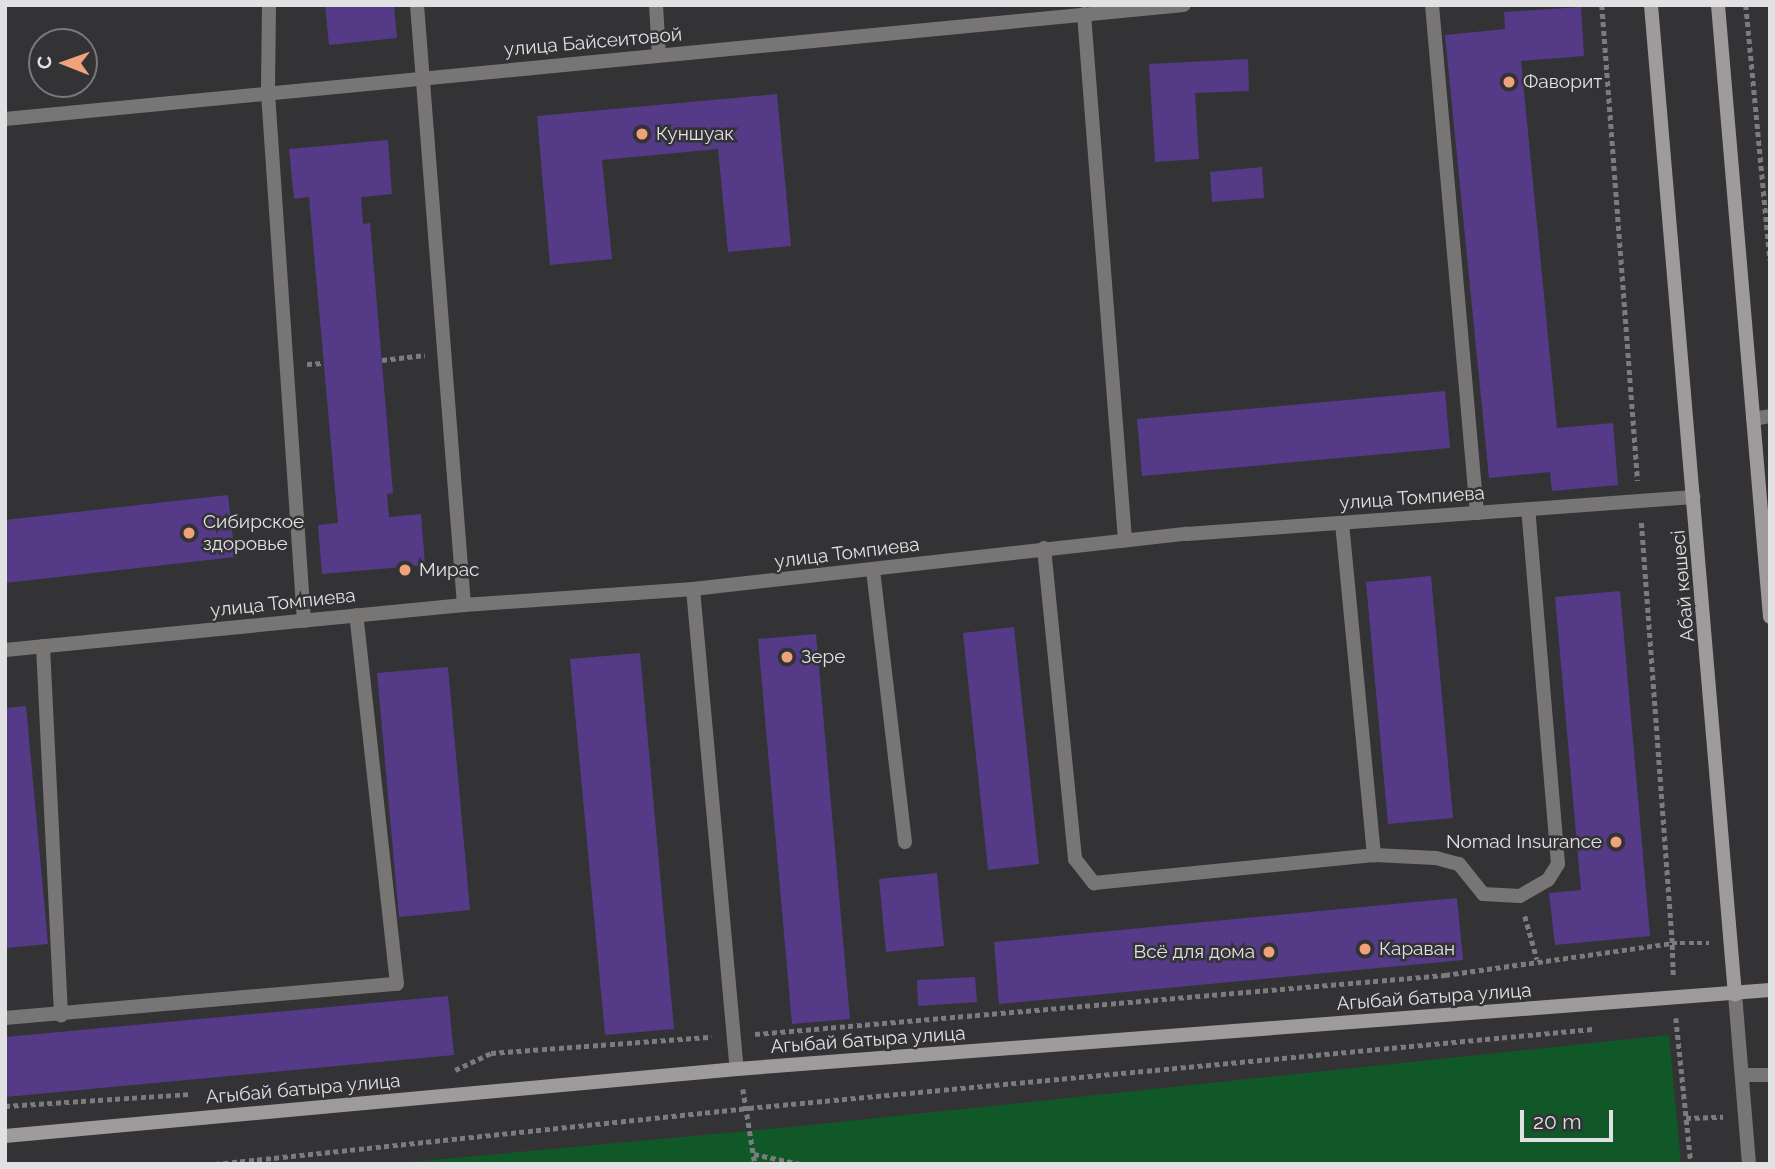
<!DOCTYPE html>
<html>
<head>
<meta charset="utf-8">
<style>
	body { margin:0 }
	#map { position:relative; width:1775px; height:1169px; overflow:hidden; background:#333336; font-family:Raleway,sans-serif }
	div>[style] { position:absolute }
	.green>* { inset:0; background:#115829 }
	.building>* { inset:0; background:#553a88 }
	.path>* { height:4.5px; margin-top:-2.25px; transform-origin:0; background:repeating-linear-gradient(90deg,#7c7c7f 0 5px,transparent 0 8.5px) }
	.service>* { height:14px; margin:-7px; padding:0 7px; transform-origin:7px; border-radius:7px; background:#787675 }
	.minor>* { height:14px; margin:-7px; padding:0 7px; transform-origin:7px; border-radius:7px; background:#787675 }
	.tertiary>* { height:14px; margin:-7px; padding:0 7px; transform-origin:7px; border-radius:7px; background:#787675 }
	.secondary>* { height:14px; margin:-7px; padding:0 7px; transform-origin:7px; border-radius:7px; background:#9e9b9a }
	.dots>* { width:19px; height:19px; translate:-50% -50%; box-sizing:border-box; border:4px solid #333336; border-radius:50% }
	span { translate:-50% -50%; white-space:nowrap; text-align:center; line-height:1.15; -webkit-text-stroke:5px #333336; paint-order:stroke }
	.street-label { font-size:19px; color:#e1e1e3 }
	.poi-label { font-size:19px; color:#e1e1e3 }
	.left { translate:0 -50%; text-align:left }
	.right { translate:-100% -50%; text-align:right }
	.frame { position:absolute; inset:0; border:7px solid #e1e1e3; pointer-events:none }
	.north { position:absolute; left:28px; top:28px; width:70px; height:70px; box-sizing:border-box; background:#333336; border:2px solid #79797b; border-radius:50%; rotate:271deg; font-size:19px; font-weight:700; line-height:28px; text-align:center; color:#e1e1e3 }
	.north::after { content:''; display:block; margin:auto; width:24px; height:32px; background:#f0a27a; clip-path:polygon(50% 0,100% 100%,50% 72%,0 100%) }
	.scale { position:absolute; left:1520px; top:1110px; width:93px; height:32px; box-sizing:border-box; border:4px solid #e1e1e3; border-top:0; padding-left:9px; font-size:21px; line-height:24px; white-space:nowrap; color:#e1e1e3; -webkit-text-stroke:5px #333336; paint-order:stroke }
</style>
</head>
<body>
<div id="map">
	<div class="green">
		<i style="clip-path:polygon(1669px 1035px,1681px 1164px,389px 1164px,781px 1128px)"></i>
	</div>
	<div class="building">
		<i style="clip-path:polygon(325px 5px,394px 5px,397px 38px,329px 45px)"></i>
		<i style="clip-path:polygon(1581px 7px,1584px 56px,1521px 61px,1557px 428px,1613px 423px,1618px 485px,1552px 491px,1550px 472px,1489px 478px,1445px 35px,1505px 29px,1504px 12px)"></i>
		<i style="clip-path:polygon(1248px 59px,1249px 91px,1195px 93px,1199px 159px,1155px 162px,1149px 64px)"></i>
		<i style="clip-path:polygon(777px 94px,791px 246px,728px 252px,718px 149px,602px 160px,612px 259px,550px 265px,537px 116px)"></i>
		<i style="clip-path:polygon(388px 140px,392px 194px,361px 197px,363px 224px,370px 223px,393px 493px,387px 494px,389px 517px,421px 514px,425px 565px,322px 574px,318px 525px,338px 523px,309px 197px,294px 199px,289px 149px)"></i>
		<i style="clip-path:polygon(1262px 167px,1264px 198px,1212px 202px,1210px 172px)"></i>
		<i style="clip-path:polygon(1445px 391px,1450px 448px,1142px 476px,1137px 419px)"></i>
		<i style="clip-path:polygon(228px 495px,235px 557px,5px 583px,5px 520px)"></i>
		<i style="clip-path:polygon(1431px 576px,1453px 818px,1388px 824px,1366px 582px)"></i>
		<i style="clip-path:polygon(1620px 591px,1650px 936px,1555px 945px,1549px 893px,1581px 890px,1555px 597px)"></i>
		<i style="clip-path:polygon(1014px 627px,1039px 864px,988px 870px,963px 633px)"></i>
		<i style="clip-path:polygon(816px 634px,850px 1019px,792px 1024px,758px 639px)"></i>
		<i style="clip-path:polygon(640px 653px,674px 1029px,605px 1035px,570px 659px)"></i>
		<i style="clip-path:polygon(448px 667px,470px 910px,399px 917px,377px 673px)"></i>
		<i style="clip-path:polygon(26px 706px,48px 944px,5px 948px,5px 708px)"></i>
		<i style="clip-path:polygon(937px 873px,944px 946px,886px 952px,879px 879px)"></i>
		<i style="clip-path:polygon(1457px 898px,1463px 960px,999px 1004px,994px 942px)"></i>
		<i style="clip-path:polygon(975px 977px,977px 1002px,918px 1006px,917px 980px)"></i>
		<i style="clip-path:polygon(448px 996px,454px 1055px,5px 1097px,5px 1037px)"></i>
	</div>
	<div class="path">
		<i style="left:1602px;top:5px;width:477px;rotate:85.7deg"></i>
		<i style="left:1746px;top:5px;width:256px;rotate:84.6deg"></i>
		<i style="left:382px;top:360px;width:43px;rotate:-6.6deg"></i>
		<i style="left:307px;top:364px;width:17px;rotate:-3deg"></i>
		<i style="left:1525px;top:916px;width:45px;rotate:74.4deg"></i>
		<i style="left:1673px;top:975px;width:32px;rotate:-92deg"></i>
		<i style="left:1672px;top:943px;width:37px"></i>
		<i style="left:1676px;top:1018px;width:147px;rotate:84.1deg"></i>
		<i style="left:755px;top:1034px;width:693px;rotate:-4.89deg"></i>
		<i style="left:1445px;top:975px;width:229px;rotate:-8deg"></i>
		<i style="left:1672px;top:943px;width:423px;rotate:-94.2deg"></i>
		<i style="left:455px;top:1070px;width:40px;rotate:-25deg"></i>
		<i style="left:491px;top:1053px;width:221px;rotate:-4.2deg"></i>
		<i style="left:743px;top:1089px;width:76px;rotate:80.9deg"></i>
		<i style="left:5px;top:1106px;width:184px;rotate:-3.7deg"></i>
		<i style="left:1686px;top:1118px;width:37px;rotate:-2deg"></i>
		<i style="left:754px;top:1154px;width:47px;rotate:12.3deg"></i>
		<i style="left:215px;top:1164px;width:537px;rotate:-5.99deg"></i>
		<i style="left:749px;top:1108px;width:847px;rotate:-5.35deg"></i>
	</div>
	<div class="service">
		<i style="left:269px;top:5px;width:88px;rotate:90.7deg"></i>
		<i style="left:268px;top:93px;width:529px;rotate:86.1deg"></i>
		<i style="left:417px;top:5px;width:602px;rotate:85.52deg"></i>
		<i style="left:656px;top:5px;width:50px;rotate:86.6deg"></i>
		<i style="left:1432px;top:5px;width:510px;rotate:84.94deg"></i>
		<i style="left:1084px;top:14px;width:528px;rotate:85.54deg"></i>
		<i style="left:1753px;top:419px;width:17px;rotate:-10deg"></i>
		<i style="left:1342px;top:523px;width:334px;rotate:84.5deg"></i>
		<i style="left:1044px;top:548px;width:313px;rotate:84.3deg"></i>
		<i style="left:1075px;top:859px;width:31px;rotate:52deg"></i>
		<i style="left:1094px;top:883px;width:281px;rotate:-5.7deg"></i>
		<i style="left:1374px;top:855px;width:62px;rotate:2.8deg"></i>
		<i style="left:1436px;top:858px;width:24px;rotate:15deg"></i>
		<i style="left:1459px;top:864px;width:38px;rotate:51deg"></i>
		<i style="left:1483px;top:894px;width:37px;rotate:3deg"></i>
		<i style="left:1520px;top:896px;width:32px;rotate:-30deg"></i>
		<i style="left:1548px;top:880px;width:19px;rotate:-58deg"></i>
		<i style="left:1558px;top:864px;width:356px;rotate:-94.8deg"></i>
		<i style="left:873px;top:570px;width:274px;rotate:83.3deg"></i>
		<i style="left:693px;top:589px;width:482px;rotate:84.8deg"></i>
		<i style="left:43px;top:646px;width:370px;rotate:87.2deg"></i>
		<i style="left:5px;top:1018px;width:393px;rotate:-5deg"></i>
		<i style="left:397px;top:984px;width:371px;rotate:-96.3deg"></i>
	</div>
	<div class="minor">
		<i style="left:5px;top:119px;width:1184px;rotate:-5.52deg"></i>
		<i style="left:5px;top:650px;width:461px;rotate:-5.6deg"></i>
		<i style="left:464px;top:605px;width:230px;rotate:-4deg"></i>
		<i style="left:693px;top:589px;width:497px;rotate:-6.4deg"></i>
		<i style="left:1187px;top:534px;width:508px;rotate:-4.17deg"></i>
		<i style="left:1742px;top:1075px;width:28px"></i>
	</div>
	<div class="tertiary">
		<i style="left:1735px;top:994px;width:171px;rotate:85.3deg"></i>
	</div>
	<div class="secondary">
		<i style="left:1651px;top:5px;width:993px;rotate:85.15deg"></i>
		<i style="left:1718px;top:5px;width:614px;rotate:85.14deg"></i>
		<i style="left:5px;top:1136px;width:735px;rotate:-5.23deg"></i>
		<i style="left:737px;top:1069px;width:1036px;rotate:-4.37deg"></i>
	</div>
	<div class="dots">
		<i style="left:1509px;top:82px;background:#f0a27a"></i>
		<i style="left:642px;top:134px;background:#f0a27a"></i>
		<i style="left:189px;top:533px;background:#f0a27a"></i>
		<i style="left:405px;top:570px;background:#f0a27a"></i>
		<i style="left:787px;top:657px;background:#f0a27a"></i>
		<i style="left:1616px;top:842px;background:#f0a27a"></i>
		<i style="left:1365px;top:949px;background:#f0a27a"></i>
		<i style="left:1269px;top:952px;background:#f0a27a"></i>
	</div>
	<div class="street-label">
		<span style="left:593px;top:42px;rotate:-5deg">улица Байсеитовой</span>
		<span style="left:1412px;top:498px;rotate:-4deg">улица Томпиева</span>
		<span style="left:847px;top:553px;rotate:-7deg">улица Томпиева</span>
		<span style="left:1683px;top:586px;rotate:-95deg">Абай көшесі</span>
		<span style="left:283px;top:603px;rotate:-6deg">улица Томпиева</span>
		<span style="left:1434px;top:997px;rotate:-4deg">Агыбай батыра улица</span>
		<span style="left:868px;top:1040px;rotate:-4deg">Агыбай батыра улица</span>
		<span style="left:303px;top:1089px;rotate:-5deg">Агыбай батыра улица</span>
	</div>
	<div class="poi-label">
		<span class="left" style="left:1523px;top:82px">Фаворит</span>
		<span class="left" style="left:656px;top:134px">Куншуак</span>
		<span class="left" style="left:203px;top:533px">Сибирское<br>здоровье</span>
		<span class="left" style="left:419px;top:570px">Мирас</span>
		<span class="left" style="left:801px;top:657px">Зере</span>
		<span class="right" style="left:1602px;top:842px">Nomad Insurance</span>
		<span class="left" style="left:1379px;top:949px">Караван</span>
		<span class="right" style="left:1255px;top:952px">Всё для дома</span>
	</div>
	<div class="frame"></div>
	<div class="north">С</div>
	<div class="scale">20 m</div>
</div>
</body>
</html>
